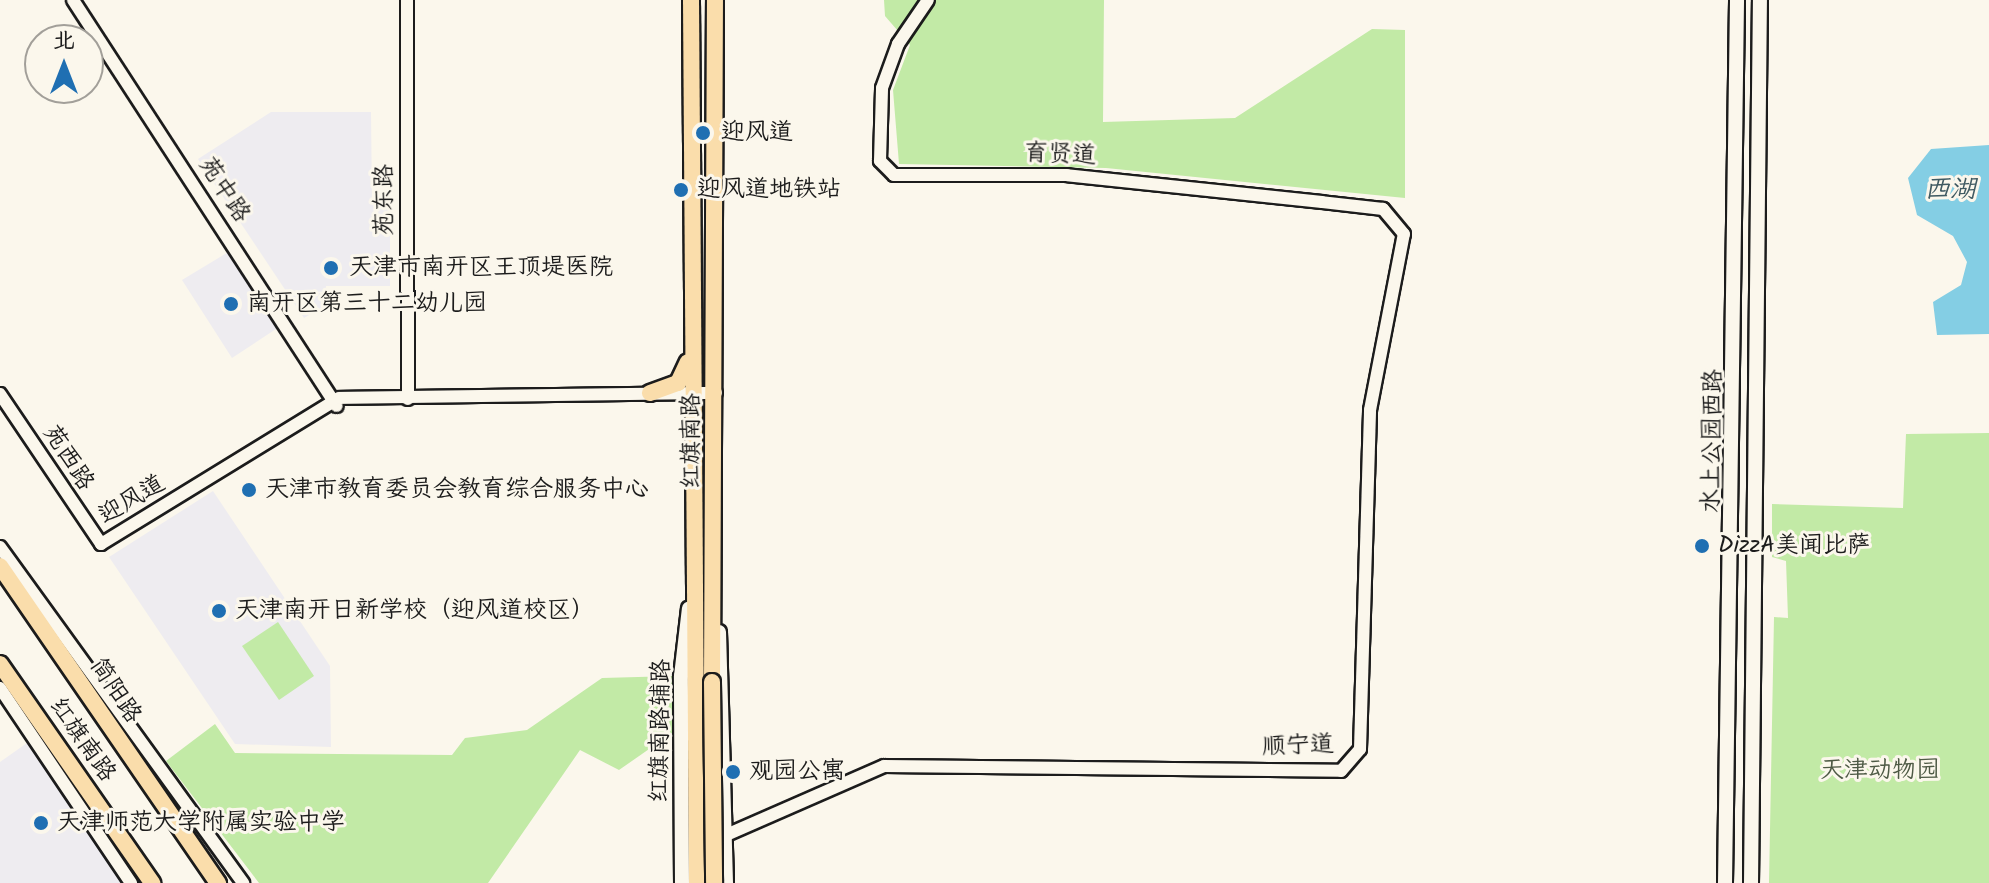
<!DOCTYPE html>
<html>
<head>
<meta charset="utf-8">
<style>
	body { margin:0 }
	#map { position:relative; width:1989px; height:883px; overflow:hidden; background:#fbf7ec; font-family:Kalam,"LXGW WenKai TC",sans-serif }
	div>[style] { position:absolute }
	.built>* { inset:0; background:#eeecf0 }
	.green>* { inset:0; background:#c2eaa6 }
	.water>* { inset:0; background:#84cee4 }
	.roads { filter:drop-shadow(2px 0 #1c1c1c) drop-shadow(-2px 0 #1c1c1c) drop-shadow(0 2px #1c1c1c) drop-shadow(0 -2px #1c1c1c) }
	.tertiary>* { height:12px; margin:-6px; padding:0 6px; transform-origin:6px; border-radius:6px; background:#fbf7ec }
	.secondary>* { height:14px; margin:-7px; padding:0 7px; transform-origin:7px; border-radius:7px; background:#fbf7ec }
	.primary>* { height:16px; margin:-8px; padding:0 8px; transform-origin:8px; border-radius:8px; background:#faddab }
	.trunk>* { height:16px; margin:-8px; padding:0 8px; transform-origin:8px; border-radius:8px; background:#faddab }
	.bridges { filter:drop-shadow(2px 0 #1c1c1c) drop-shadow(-2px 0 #1c1c1c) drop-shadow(0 2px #1c1c1c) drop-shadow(0 -2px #1c1c1c) }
	.primary-bridge>* { height:16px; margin:-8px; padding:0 8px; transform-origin:8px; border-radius:8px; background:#faddab }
	.dots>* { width:22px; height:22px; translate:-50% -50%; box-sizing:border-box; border:4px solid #fbf7ec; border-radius:50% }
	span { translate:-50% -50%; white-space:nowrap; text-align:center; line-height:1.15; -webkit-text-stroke:6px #fbf7ec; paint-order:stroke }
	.poi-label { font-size:24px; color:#1c1c1c }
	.left { translate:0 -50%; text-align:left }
	.street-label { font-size:24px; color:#1c1c1c }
	.park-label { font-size:24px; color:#4e5a45 }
	.water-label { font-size:26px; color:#405a62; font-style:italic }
	.north { position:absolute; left:24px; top:24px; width:80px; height:80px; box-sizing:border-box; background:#fbf7ec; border:2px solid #a29f99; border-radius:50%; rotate:0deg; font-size:22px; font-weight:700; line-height:32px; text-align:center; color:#1c1c1c }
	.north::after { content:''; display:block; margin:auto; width:28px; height:36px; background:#1f6fb2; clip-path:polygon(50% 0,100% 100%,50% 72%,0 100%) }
</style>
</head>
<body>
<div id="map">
	<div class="built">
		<i style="clip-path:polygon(271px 112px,371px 112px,372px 202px,390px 203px,390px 286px,326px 286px,326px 305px,304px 318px,198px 159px)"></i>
		<i style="clip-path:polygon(230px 251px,279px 327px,232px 358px,182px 280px)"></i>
		<i style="clip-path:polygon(213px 491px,330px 666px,331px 747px,235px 744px,109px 557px)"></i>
		<i style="clip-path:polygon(27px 743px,124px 883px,0 883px,0 762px)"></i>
	</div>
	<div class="green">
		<i style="clip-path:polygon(884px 0,1104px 0,1103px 122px,1235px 118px,1372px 29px,1405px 30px,1405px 198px,1106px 168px,899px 164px,893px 90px,910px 45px,885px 16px)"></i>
		<i style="clip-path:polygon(1989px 433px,1989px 883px,1769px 883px,1774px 617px,1788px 618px,1786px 561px,1772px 557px,1772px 504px,1903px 508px,1906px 434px)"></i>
		<i style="clip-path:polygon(278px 622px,314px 676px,279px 700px,242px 646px)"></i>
		<i style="clip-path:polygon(674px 676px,675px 731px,619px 770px,580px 750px,488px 883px,259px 883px,166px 761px,215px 724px,235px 753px,452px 755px,465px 738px,527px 730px,602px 678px)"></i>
	</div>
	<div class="water">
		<i style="clip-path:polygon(1989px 145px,1989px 334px,1937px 335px,1933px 302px,1961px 285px,1967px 262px,1953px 236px,1917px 215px,1908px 178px,1931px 149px)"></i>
	</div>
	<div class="roads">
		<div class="tertiary">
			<i style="left:73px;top:0;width:484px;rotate:57deg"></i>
			<i style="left:407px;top:0;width:399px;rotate:89.9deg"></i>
			<i style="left:0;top:394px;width:181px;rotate:56deg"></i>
			<i style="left:101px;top:544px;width:279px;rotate:-31.5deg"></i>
			<i style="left:339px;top:398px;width:377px;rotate:-0.8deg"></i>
			<i style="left:0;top:547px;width:415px;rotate:54.1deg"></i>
			<i style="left:0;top:688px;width:235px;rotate:56.1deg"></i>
			<i style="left:726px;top:835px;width:172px;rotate:-23.6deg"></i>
			<i style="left:884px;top:766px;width:457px;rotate:0.6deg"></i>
			<i style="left:1341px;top:771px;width:29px;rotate:-49deg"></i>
			<i style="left:1360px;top:749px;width:339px;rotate:-88.3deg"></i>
			<i style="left:1370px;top:410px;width:179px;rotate:-79.1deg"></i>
			<i style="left:1404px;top:234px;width:33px;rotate:-130deg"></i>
			<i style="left:1383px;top:209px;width:61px;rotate:-173.5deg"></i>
			<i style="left:1322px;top:202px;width:256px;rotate:-174deg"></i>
			<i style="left:1067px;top:175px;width:173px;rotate:180deg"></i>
			<i style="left:894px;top:175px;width:20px;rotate:-135deg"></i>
			<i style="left:880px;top:161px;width:73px;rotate:-88.4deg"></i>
			<i style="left:882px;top:88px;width:47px;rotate:-70deg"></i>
			<i style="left:898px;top:44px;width:53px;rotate:-55.7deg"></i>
		</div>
		<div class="secondary">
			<i style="left:719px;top:632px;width:251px;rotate:88.4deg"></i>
			<i style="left:682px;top:883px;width:207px;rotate:-90.3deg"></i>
			<i style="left:681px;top:676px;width:68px;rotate:-83.3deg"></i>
			<i style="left:1725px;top:883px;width:883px;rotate:-89.22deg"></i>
			<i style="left:1751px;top:883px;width:883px;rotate:-89.42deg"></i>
		</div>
		<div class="primary">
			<i style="left:691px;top:0;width:883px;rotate:89.61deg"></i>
			<i style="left:650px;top:393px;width:30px;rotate:-20deg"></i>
			<i style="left:678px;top:383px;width:23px;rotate:-65deg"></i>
			<i style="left:712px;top:682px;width:682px;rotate:-89.75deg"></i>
		</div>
		<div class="trunk">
			<i style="left:0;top:566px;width:385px;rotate:55.5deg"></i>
			<i style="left:0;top:664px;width:267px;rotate:55.2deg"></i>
		</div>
	</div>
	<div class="bridges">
		<div class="primary-bridge">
			<i style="left:712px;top:682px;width:201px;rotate:89.4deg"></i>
		</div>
	</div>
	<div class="dots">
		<i style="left:703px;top:133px;background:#1f6fb2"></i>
		<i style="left:681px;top:190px;background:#1f6fb2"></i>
		<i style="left:331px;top:268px;background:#1f6fb2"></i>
		<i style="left:231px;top:304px;background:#1f6fb2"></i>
		<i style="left:249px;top:490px;background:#1f6fb2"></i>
		<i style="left:1702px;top:546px;background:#1f6fb2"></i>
		<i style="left:219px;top:611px;background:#1f6fb2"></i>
		<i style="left:733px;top:772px;background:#1f6fb2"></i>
		<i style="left:41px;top:823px;background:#1f6fb2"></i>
	</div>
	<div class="poi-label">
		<span class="left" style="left:721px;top:133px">迎风道</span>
		<span class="left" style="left:697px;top:190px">迎风道地铁站</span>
		<span class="left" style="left:349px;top:268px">天津市南开区王顶堤医院</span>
		<span class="left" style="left:247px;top:304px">南开区第三十二幼儿园</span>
		<span class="left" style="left:265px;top:490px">天津市教育委员会教育综合服务中心</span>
		<span class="left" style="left:1718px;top:546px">DizzA美闻比萨</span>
		<span class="left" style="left:235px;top:611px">天津南开日新学校（迎风道校区）</span>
		<span class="left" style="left:749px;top:772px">观园公寓</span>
		<span class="left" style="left:57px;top:823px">天津师范大学附属实验中学</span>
	</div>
	<div class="street-label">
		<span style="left:1060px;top:155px;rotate:2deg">育贤道</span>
		<span style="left:224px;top:190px;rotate:57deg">苑中路</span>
		<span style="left:385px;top:200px;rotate:-90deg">苑东路</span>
		<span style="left:692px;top:441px;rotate:-90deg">红旗南路</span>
		<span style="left:1713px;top:441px;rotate:-89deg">水上公园西路</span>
		<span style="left:68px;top:458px;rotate:57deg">苑西路</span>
		<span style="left:132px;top:500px;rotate:-31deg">迎风道</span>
		<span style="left:115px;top:691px;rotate:56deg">简阳路</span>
		<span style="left:661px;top:731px;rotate:-89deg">红旗南路辅路</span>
		<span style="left:82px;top:740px;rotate:55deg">红旗南路</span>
		<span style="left:1298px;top:746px;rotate:-2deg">顺宁道</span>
	</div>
	<div class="park-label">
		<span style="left:1880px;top:771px">天津动物园</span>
	</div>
	<div class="water-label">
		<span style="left:1950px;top:191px">西湖</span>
	</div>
	<div class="north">北</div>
</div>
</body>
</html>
